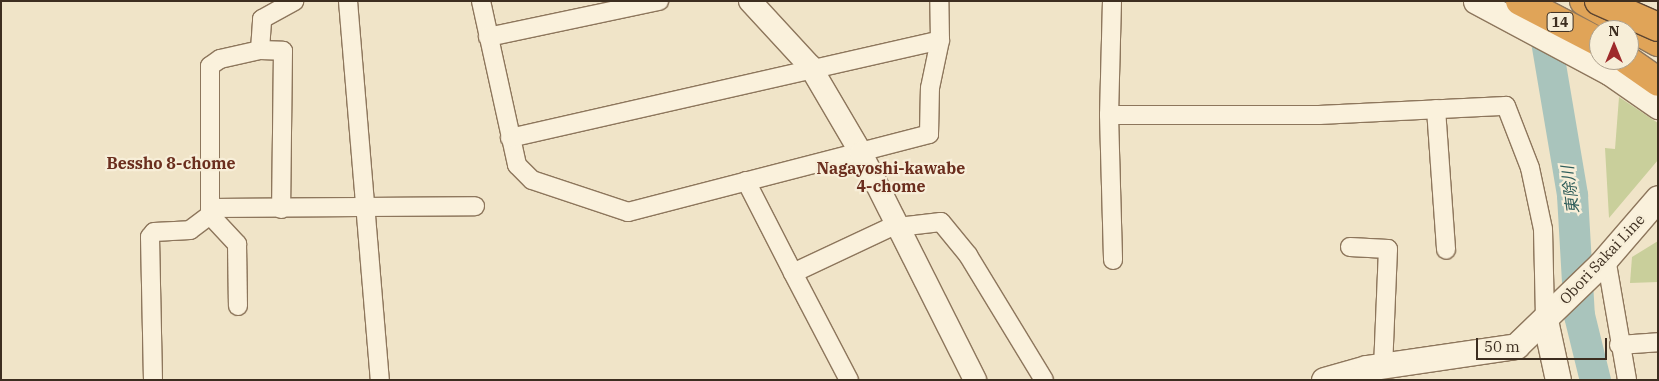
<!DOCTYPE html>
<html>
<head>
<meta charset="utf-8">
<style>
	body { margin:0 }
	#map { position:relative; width:1659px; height:381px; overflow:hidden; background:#f0e4c8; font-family:"IBM Plex Serif","Noto Sans JP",serif }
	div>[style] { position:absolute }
	.green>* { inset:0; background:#c9cf9b }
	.river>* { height:31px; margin:-15.5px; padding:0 15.5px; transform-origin:15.5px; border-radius:15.5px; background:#a9c4bc }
	.roads { filter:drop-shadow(1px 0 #8d765c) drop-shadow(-1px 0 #8d765c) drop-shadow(0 1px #8d765c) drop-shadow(0 -1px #8d765c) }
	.minor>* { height:18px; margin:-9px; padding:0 9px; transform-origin:9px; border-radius:9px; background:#faf1dc }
	.tertiary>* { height:22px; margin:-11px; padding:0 11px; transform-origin:11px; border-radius:11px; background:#faf1dc }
	.secondary>* { height:25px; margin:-12.5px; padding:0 12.5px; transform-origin:12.5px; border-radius:12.5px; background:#faf1dc }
	.motorway>* { height:28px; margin:-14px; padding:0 14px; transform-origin:14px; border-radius:14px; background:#e0a458 }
	.bridges { filter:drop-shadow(1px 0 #5b4430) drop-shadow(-1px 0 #5b4430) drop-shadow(0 1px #5b4430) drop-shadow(0 -1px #5b4430) }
	.motorway-bridge>* { height:28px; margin:-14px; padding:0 14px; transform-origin:14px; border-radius:14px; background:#e0a458 }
	span { translate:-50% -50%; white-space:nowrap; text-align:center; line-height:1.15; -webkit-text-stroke:4.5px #f7eed8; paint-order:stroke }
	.shield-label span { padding:1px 4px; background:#f7eed8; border:1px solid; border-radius:4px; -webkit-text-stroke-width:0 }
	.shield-label { font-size:14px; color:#3d2e20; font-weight:700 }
	.street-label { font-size:15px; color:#3d2e20 }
	.neighbourhood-label { font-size:16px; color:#6b2e1e; font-weight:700 }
	.water-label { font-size:16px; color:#2f5d5a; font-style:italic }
	.frame { position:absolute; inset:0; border:2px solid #3d2e20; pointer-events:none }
	.north { position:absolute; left:1589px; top:20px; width:50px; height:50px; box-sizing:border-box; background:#f7eed8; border:1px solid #ada18e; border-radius:50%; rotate:0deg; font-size:14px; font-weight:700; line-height:20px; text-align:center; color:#3d2e20 }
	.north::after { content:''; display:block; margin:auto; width:18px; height:22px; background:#9e2a2b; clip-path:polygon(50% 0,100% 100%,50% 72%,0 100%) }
	.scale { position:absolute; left:1476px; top:338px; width:131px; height:22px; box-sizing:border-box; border:2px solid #3d2e20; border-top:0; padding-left:6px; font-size:15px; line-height:18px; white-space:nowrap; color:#3d2e20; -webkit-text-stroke:4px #f7eed8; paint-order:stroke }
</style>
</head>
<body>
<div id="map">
	<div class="green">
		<i style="clip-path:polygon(1619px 97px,1658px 123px,1658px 160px,1609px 218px,1605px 148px,1615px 149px)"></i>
		<i style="clip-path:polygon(1658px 241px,1658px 282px,1630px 283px,1632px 257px)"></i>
	</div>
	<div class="river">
		<i style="left:1541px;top:11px;width:187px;rotate:80.4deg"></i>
		<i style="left:1572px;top:195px;width:120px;rotate:86.7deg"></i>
		<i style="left:1579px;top:315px;width:67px;rotate:76.2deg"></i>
	</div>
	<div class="roads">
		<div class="minor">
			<i style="left:348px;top:1px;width:380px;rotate:85.2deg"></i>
			<i style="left:481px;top:1px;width:168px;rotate:77.6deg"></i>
			<i style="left:517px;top:165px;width:21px;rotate:45deg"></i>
			<i style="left:532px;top:180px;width:101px;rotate:18.4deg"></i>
			<i style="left:628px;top:212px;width:311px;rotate:-14.5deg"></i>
			<i style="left:929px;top:134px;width:46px;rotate:-88.8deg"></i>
			<i style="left:930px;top:88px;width:49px;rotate:-78.2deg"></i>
			<i style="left:940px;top:40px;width:39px;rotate:-91deg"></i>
			<i style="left:1112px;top:1px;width:114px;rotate:91.5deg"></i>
			<i style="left:1109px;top:115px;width:145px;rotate:88.4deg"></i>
			<i style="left:488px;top:37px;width:175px;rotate:-11.9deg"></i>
			<i style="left:260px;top:50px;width:23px;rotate:2deg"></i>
			<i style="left:283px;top:51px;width:158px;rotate:90.7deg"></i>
			<i style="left:1436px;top:109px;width:141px;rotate:85.9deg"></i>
			<i style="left:1109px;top:115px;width:210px"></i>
			<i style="left:1319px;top:115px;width:187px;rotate:-2.8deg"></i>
			<i style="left:1506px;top:106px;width:66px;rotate:68.8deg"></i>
			<i style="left:1530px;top:168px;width:62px;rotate:78deg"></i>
			<i style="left:1543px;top:229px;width:91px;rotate:88.7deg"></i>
			<i style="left:510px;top:138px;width:441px;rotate:-12.8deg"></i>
			<i style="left:746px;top:181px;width:103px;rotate:62.9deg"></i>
			<i style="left:793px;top:273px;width:115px;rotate:-25.2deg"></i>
			<i style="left:210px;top:208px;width:265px;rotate:-0.4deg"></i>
			<i style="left:210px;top:215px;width:40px;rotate:47deg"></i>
			<i style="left:237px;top:244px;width:62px;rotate:89.1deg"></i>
			<i style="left:898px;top:227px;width:43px;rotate:-6.6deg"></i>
			<i style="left:941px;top:222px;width:43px;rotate:50.7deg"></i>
			<i style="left:968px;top:255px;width:146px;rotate:58.7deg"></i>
			<i style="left:1350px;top:247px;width:38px;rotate:3deg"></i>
			<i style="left:1388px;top:249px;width:117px;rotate:92.4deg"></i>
			<i style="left:1606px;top:258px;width:124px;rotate:80.2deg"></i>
			<i style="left:793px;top:273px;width:121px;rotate:62.4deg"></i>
			<i style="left:1619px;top:345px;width:39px;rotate:-4deg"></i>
			<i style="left:153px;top:380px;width:143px;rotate:-91.2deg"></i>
			<i style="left:150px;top:237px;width:6px;rotate:-51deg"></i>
			<i style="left:154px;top:232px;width:36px;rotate:-3deg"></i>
			<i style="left:190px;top:230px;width:25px;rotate:-37deg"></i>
			<i style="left:210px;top:215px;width:149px;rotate:-90deg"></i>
			<i style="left:210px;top:66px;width:12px;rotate:-35deg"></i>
			<i style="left:220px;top:59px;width:41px;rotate:-12.7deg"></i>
			<i style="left:260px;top:50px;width:31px;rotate:-86deg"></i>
			<i style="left:262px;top:19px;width:37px;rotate:-29deg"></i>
		</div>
		<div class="tertiary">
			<i style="left:750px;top:1px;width:88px;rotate:47.3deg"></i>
			<i style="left:810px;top:66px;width:101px;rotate:59.6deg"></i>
			<i style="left:861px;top:153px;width:254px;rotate:63.3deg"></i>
		</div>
		<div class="secondary">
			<i style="left:1476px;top:1px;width:151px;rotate:28.1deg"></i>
			<i style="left:1609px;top:72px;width:60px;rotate:34.8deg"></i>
			<i style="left:1545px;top:320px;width:61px;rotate:77.8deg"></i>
			<i style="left:1324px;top:380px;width:44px;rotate:-15.9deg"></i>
			<i style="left:1366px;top:368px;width:152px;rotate:-8.3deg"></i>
			<i style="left:1516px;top:346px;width:118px;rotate:-44deg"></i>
			<i style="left:1601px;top:264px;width:87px;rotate:-49.2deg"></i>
		</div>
		<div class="motorway">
			<i style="left:1520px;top:1px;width:89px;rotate:27.4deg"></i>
			<i style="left:1584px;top:1px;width:85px;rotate:29deg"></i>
			<i style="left:1627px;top:60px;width:38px;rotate:35deg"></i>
		</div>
	</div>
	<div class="bridges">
		<div class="motorway-bridge">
			<i style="left:1599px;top:1px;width:64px;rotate:23.8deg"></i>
		</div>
	</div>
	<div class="shield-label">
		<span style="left:1560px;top:22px">14</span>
	</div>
	<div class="street-label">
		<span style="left:1602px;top:259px;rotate:-47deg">Obori Sakai Line</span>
	</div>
	<div class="neighbourhood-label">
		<span style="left:171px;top:163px">Bessho 8-chome</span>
		<span style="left:891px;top:177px">Nagayoshi-kawabe<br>4-chome</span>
	</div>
	<div class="water-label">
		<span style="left:1570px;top:190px;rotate:-97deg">東除川</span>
	</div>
	<div class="frame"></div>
	<div class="north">N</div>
	<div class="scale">50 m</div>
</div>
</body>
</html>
